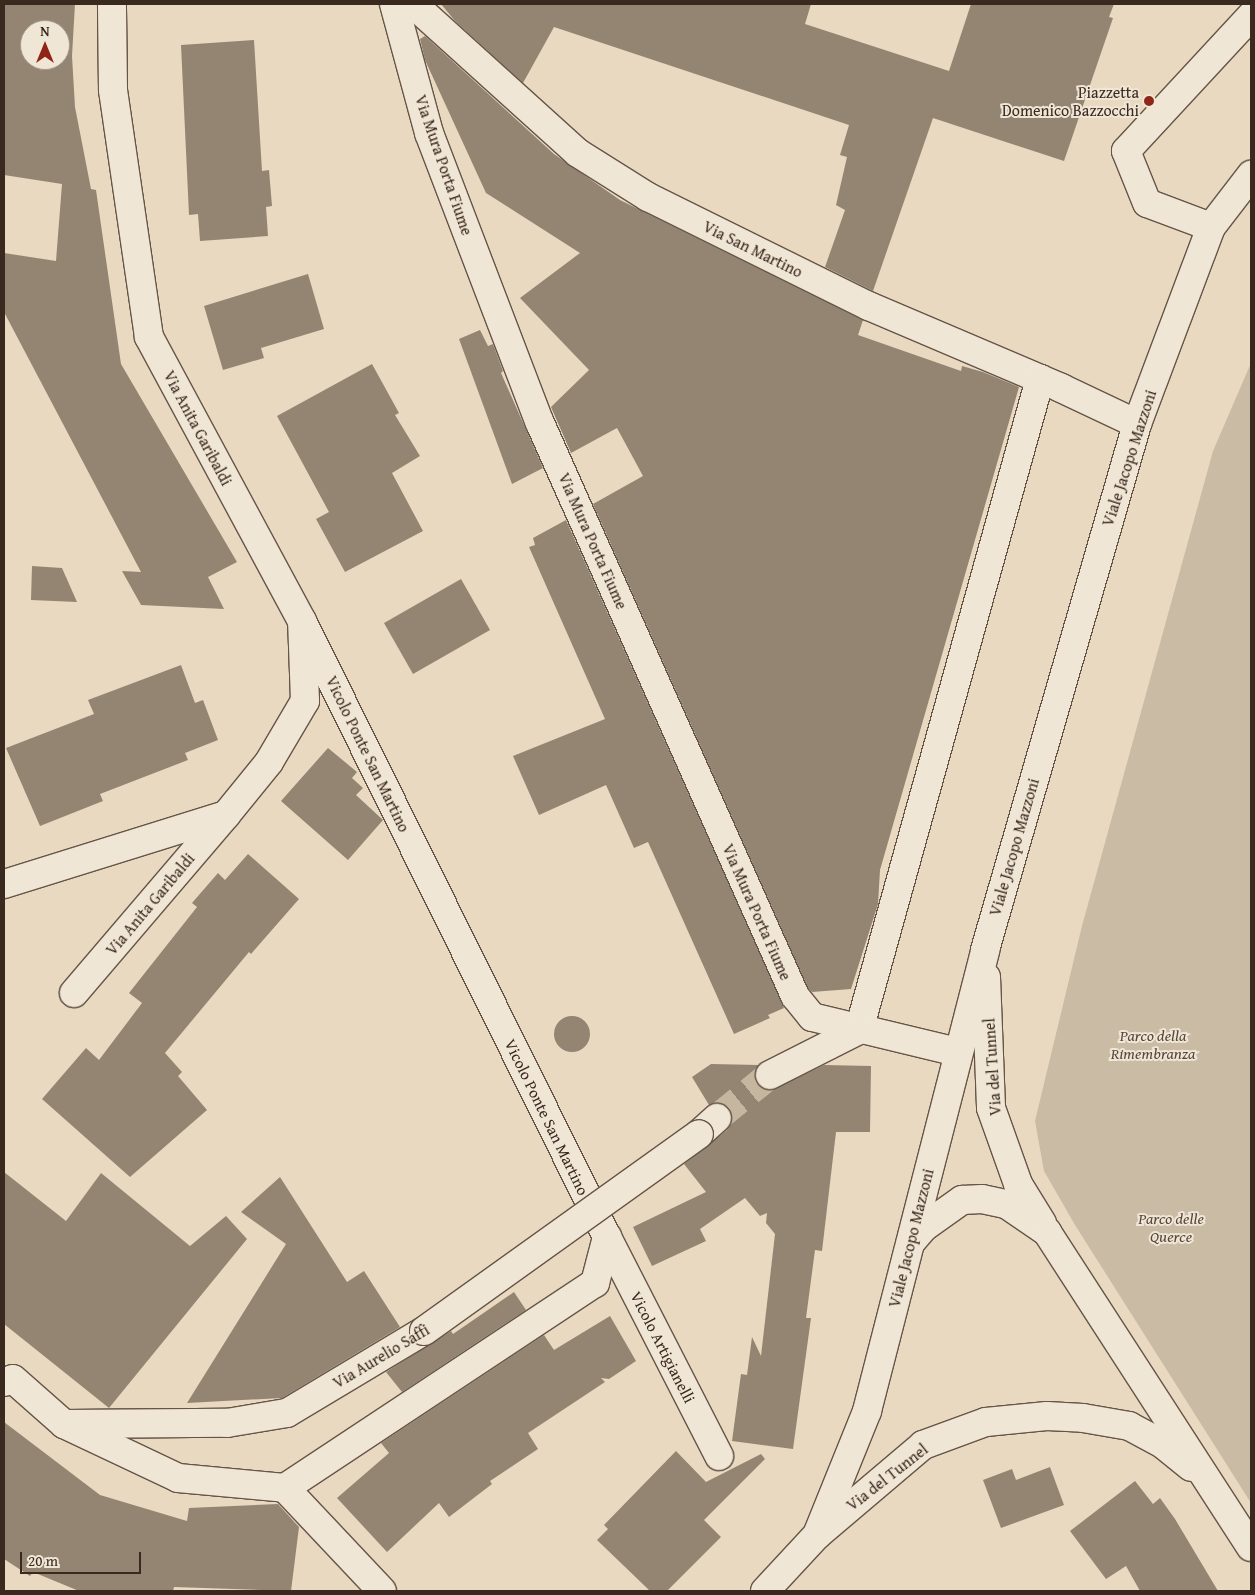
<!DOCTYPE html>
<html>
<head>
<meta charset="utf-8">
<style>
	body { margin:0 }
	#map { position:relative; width:1255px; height:1595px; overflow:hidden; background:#e8d9c0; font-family:"Gentium Book Plus",serif }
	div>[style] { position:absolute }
	.green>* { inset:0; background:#cabba5 }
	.building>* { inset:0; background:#948573 }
	.round { border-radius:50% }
	.minor-tunnel>* { height:28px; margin-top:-14px; transform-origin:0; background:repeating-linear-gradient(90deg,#c5b6a0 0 28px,transparent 0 42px) }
	.roads { filter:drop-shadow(1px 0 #665547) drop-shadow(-1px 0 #665547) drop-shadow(0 1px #665547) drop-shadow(0 -1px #665547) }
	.minor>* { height:28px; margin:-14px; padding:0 14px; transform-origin:14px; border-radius:14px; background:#f0e6d6 }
	.bridges { filter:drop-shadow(1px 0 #665547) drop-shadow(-1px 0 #665547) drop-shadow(0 1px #665547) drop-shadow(0 -1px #665547) }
	.minor-bridge>* { height:28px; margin:-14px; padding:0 14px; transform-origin:14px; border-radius:14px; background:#f0e6d6 }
	.dots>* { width:14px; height:14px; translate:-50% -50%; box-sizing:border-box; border:2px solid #f0e6d6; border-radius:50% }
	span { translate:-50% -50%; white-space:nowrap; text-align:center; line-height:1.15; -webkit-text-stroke:4px #f0e6d6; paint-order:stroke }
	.poi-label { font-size:16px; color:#3a291f }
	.right { translate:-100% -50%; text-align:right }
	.street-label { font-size:16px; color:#3a291f }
	.park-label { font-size:16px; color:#57463a; font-style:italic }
	.frame { position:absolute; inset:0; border:5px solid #3a291f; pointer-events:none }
	.north { position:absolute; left:20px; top:20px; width:50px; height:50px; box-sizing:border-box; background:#f0e6d6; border:1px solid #a79a8d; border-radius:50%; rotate:0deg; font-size:14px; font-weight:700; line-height:20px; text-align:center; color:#3a291f }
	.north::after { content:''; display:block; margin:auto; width:18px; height:22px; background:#8f2418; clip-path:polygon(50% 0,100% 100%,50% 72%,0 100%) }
	.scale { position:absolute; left:20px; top:1552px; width:121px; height:22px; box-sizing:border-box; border:2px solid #3a291f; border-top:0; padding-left:6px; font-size:15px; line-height:18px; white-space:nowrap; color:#3a291f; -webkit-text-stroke:4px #f0e6d6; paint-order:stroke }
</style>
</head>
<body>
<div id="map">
	<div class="green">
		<i style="clip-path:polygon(1251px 363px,1251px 1503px,1075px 1225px,1044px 1171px,1035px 1121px,1082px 926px,1213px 451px)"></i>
	</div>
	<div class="building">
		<i style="clip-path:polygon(evenodd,4px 4px,75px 4px,72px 56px,75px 107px,91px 189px,96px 190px,121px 364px,237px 562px,208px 577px,224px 609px,141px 605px,122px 571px,141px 572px,4px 312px,4px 253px,56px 261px,62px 184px,4px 175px,4px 4px,30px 30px,60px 30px,60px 60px,30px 60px,30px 30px)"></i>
		<i style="clip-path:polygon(441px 4px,811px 4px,805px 24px,949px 71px,971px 4px,1114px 4px,1109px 17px,1113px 18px,1064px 161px,933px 118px,873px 291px,825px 267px,845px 210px,836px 205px,847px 157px,840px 155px,849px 125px,554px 27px,523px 83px,455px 21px)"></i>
		<i style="clip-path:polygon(425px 36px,554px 154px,620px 200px,863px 320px,858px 335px,961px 371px,962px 366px,983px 372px,1019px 387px,880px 870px,878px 904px,851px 989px,812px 992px,808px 988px,593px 504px,643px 476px,617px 428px,571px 453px,551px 407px,589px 370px,520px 298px,580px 253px,486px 193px,425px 60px,420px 39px)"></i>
		<i style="clip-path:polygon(254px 40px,262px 171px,269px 170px,272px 206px,266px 207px,268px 236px,200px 241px,198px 214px,189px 215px,181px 45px)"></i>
		<i style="clip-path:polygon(308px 274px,324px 329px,261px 348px,264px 358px,223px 370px,204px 306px)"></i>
		<i style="clip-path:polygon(480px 330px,488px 346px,493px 344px,503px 371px,501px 373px,543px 468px,512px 484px,459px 339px)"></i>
		<i style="clip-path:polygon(372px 364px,399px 413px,395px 415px,420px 456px,392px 473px,423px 531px,345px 572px,316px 519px,329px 512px,277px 416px)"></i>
		<i style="clip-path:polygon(566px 520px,784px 1008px,768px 1015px,770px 1018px,734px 1034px,648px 842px,634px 848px,606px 785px,539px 815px,513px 756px,605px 719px,529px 547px,535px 545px,533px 538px)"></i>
		<i style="clip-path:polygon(32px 566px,62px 568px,77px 602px,31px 600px)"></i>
		<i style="clip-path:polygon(461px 579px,490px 630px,413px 674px,384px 623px)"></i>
		<i style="clip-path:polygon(181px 665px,195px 703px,203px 700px,218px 740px,185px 753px,188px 760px,100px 794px,103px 801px,40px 826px,6px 748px,94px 714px,88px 700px)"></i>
		<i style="clip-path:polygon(328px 748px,357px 772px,352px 778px,363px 788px,356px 795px,383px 820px,348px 860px,281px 801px)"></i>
		<i style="clip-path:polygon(248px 854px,299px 899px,251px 954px,249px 952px,165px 1053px,182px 1072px,178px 1076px,207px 1110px,130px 1177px,42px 1099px,86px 1048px,99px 1060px,142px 1003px,129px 993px,197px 907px,192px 903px,218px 873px,225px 880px)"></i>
		<i class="round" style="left:554px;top:1016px;width:36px;height:36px"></i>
		<i style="clip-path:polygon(711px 1064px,759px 1065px,754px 1074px,756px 1082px,770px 1091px,824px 1065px,871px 1066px,870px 1132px,836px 1132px,822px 1251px,815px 1250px,806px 1318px,811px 1318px,793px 1449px,732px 1441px,741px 1374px,747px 1375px,752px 1337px,761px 1356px,775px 1234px,766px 1223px,767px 1213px,760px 1216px,745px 1198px,700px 1229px,706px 1241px,652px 1266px,633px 1227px,706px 1192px,684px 1164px,727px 1130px,732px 1115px,722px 1103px,709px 1105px,692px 1077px)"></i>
		<i style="clip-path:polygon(4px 1172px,66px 1221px,101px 1173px,190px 1246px,226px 1216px,247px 1239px,109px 1408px,4px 1324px)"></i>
		<i style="clip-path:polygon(280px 1177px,347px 1282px,364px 1271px,400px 1327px,282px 1398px,187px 1403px,286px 1244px,241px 1212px)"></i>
		<i style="clip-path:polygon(514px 1292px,526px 1310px,402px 1392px,386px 1372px,451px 1331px,453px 1334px)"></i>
		<i style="clip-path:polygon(610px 1316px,636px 1361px,609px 1379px,601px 1378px,605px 1382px,528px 1433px,538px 1449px,490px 1481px,492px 1484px,449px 1517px,439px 1503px,387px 1552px,337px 1498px,389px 1453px,381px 1443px,544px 1335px,554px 1350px)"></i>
		<i style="clip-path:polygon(4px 1422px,100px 1495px,187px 1521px,189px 1508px,278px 1504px,299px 1527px,291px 1591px,174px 1587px,173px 1591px,79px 1591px,33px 1572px,30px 1576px,4px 1559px)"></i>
		<i style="clip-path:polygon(676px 1451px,706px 1482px,761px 1454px,765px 1459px,704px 1520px,721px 1537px,667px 1591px,650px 1591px,597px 1540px,608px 1529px,604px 1525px)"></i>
		<i style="clip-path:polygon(1050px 1467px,1064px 1505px,1001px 1528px,983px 1480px,1012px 1469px,1016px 1480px)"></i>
		<i style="clip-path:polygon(1135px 1481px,1153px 1504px,1160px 1498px,1175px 1519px,1218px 1591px,1140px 1591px,1126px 1566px,1106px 1579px,1070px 1531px)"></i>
	</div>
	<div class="minor-tunnel">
		<i style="left:717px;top:1118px;width:68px;rotate:-39.1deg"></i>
	</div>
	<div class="roads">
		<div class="minor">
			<i style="left:394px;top:4px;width:134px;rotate:74.8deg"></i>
			<i style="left:429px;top:133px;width:311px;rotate:69.1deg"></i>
			<i style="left:540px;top:423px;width:627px;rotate:66.01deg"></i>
			<i style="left:795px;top:996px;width:27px;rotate:51deg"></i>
			<i style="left:812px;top:1017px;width:150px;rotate:13.5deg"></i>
			<i style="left:413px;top:4px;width:222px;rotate:42.1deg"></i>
			<i style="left:578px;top:153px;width:83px;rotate:32.2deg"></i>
			<i style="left:648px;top:197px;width:246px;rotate:26.3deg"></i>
			<i style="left:869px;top:306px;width:209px;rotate:23.1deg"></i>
			<i style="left:1061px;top:388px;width:84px;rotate:25.3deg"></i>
			<i style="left:1211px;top:227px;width:68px;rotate:-159.4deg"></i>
			<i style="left:1147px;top:203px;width:56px;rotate:-112deg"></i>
			<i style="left:1126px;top:151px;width:184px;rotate:-47.2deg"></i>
			<i style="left:4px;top:884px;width:232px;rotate:-17.3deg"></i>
			<i style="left:226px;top:815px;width:68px;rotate:-50.9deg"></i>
			<i style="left:269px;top:762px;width:71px;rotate:-59.5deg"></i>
			<i style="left:305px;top:701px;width:80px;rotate:-92.1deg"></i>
			<i style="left:302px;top:621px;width:323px;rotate:-118.3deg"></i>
			<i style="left:149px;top:337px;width:250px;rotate:-98.3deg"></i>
			<i style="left:113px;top:90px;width:86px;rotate:-90.7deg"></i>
			<i style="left:986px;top:977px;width:131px;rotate:87.8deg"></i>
			<i style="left:991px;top:1108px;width:81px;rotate:70.4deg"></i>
			<i style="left:1018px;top:1184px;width:46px;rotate:58.4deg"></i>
			<i style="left:74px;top:993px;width:234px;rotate:-49.5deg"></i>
			<i style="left:859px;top:1030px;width:676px;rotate:-74.46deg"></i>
			<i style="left:770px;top:1075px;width:100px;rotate:-26.8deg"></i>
			<i style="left:699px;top:1134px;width:24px;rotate:-42deg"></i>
			<i style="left:607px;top:1237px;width:246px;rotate:62.9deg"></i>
			<i style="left:911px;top:1242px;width:20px;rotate:-49deg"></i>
			<i style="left:924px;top:1227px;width:47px;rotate:-35.4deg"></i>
			<i style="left:962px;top:1200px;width:20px;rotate:-3deg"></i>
			<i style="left:982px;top:1199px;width:25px;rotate:12deg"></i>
			<i style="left:1006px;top:1204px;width:50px;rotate:34.3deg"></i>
			<i style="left:1047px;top:1232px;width:375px;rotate:57.1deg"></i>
			<i style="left:4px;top:1382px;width:9px;rotate:-18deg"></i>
			<i style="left:13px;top:1379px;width:68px;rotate:41.4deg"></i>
			<i style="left:64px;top:1424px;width:163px;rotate:-0.4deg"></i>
			<i style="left:227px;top:1423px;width:61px;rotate:-9.5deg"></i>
			<i style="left:287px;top:1413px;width:160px;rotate:-30.9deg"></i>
			<i style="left:64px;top:1424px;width:126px;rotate:25.3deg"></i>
			<i style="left:178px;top:1478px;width:107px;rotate:5.3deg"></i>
			<i style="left:285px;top:1488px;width:372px;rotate:-33.5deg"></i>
			<i style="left:595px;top:1283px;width:48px;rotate:-75.4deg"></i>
			<i style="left:607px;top:1237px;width:687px;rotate:-116.34deg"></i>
			<i style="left:285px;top:1488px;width:141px;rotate:46.7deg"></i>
			<i style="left:817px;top:1535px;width:134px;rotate:-68deg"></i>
			<i style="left:867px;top:1411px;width:476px;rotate:-75.6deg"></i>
			<i style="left:985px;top:950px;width:548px;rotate:-73.88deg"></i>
			<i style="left:1137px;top:424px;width:210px;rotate:-69.4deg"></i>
			<i style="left:1211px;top:227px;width:66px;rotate:-52.4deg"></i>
			<i style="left:765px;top:1591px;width:76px;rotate:-47.1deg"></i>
			<i style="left:817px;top:1535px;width:139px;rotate:-40.3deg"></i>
			<i style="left:923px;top:1445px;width:67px;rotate:-20.1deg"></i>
			<i style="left:986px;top:1422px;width:61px;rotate:-5.6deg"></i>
			<i style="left:1047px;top:1416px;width:36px;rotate:3deg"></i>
			<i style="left:1083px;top:1418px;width:47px;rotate:9.9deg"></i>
			<i style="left:1129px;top:1426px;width:40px;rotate:28deg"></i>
			<i style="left:1164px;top:1445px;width:35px;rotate:39deg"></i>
		</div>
	</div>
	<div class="bridges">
		<div class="minor-bridge">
			<i style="left:424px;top:1331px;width:338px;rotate:-35.6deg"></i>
		</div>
	</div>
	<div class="dots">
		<i style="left:1149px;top:101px;background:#8f2418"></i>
	</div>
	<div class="poi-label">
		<span class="right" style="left:1139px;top:101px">Piazzetta<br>Domenico Bazzocchi</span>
	</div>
	<div class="street-label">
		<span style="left:444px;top:165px;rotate:71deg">Via Mura Porta Fiume</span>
		<span style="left:753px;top:249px;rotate:26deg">Via San Martino</span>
		<span style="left:198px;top:428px;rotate:62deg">Via Anita Garibaldi</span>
		<span style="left:1129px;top:458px;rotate:-72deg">Viale Jacopo Mazzoni</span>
		<span style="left:593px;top:541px;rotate:66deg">Via Mura Porta Fiume</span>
		<span style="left:368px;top:754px;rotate:64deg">Vicolo Ponte San Martino</span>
		<span style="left:1014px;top:847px;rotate:-74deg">Viale Jacopo Mazzoni</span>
		<span style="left:150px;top:904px;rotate:-50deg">Via Anita Garibaldi</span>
		<span style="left:757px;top:912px;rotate:66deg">Via Mura Porta Fiume</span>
		<span style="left:992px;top:1067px;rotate:-94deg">Via del Tunnel</span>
		<span style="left:547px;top:1117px;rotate:64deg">Vicolo Ponte San Martino</span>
		<span style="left:911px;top:1238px;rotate:-76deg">Viale Jacopo Mazzoni</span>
		<span style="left:663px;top:1347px;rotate:63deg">Vicolo Artigianelli</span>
		<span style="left:381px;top:1356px;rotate:-31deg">Via Aurelio Saffi</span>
		<span style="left:887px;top:1477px;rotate:-38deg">Via del Tunnel</span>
	</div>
	<div class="park-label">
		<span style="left:1153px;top:1044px">Parco della<br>Rimembranza</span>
		<span style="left:1171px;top:1227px">Parco delle<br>Querce</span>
	</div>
	<div class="frame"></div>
	<div class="north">N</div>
	<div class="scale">20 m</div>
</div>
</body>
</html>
